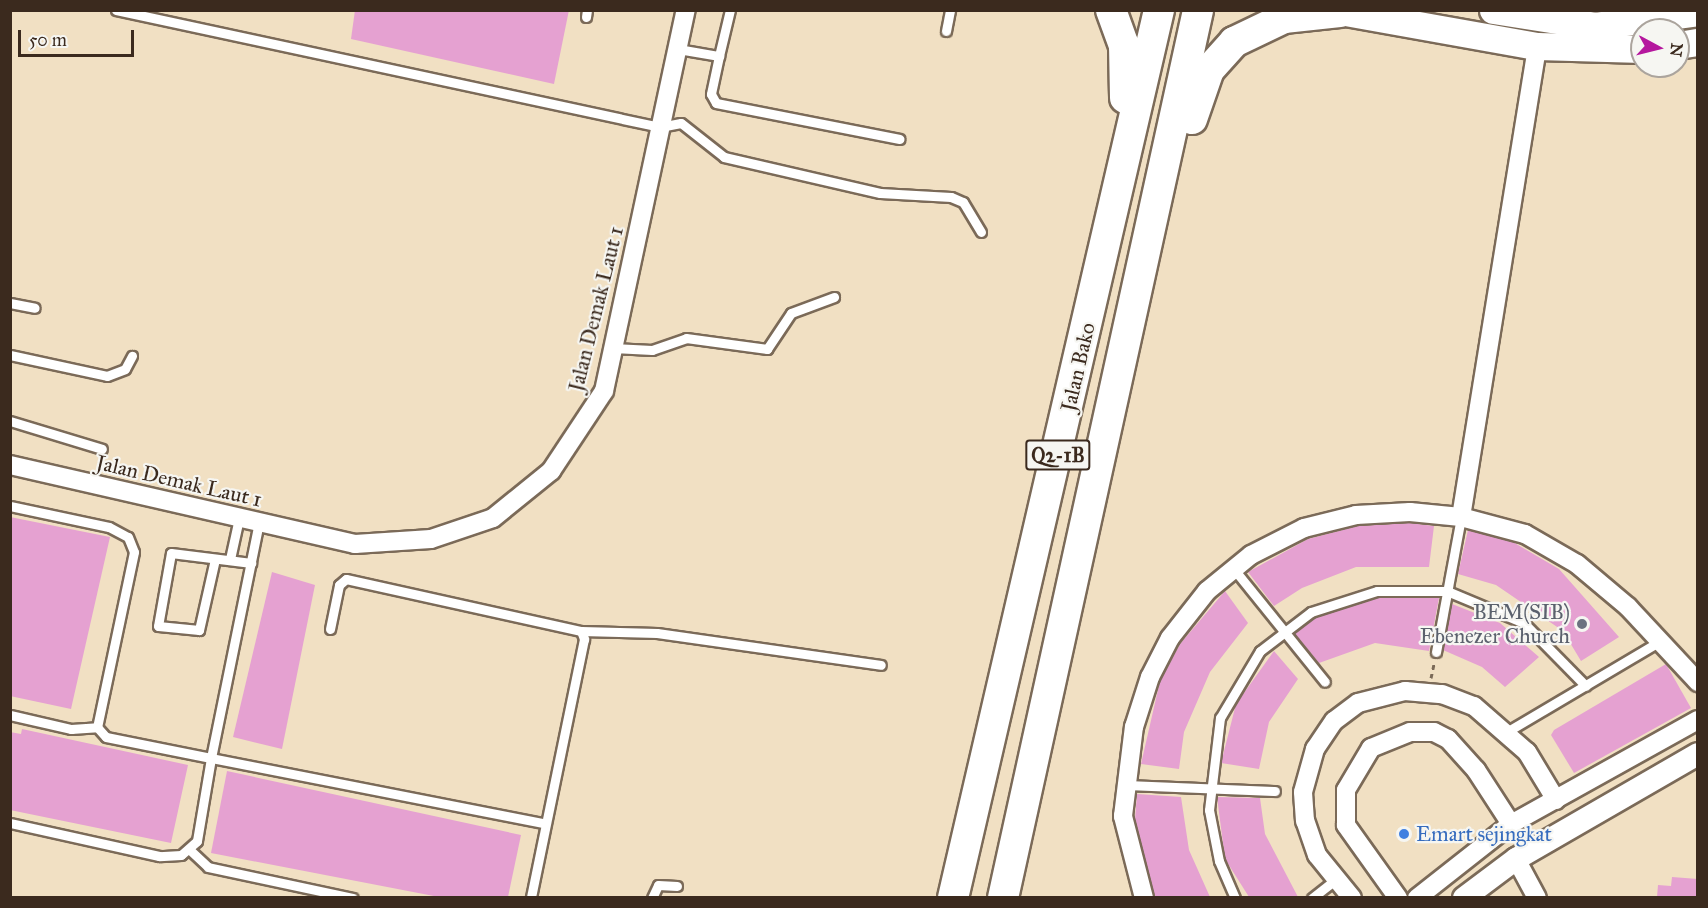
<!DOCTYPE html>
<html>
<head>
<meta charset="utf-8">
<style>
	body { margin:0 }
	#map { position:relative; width:1708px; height:908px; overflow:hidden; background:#f1e0c3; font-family:"IM FELL Great Primer",serif }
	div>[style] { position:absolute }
	.building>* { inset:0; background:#e5a1d1 }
	.path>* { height:3px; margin-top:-1.5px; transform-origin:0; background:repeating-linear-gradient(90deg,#7b6a58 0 4.5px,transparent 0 9px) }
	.roads { filter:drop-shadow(2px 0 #7b6a58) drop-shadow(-2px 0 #7b6a58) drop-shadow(0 2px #7b6a58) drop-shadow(0 -2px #7b6a58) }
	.service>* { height:9px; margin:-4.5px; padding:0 4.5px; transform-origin:4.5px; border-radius:4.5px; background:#fff }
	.minor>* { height:18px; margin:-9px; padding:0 9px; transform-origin:9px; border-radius:9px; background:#fff }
	.tertiary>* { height:22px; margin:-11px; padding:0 11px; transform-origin:11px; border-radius:11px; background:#fff }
	.secondary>* { height:27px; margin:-13.5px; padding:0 13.5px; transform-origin:13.5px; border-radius:13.5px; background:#fff }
	.primary>* { height:30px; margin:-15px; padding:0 15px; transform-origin:15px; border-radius:15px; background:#fff }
	.dots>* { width:16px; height:16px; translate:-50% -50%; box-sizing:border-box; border:3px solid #f6f6f2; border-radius:50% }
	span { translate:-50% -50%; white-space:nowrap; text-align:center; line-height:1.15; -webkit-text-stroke:4.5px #f6f6f2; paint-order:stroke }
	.shield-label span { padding:2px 4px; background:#f6f6f2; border:2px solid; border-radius:4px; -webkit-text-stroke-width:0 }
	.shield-label { font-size:20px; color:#3b2a1e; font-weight:700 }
	.street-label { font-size:21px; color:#3b2a1e }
	.worship-label { font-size:21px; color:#5b616d }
	.right { translate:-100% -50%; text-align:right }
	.shop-label { font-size:21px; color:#366cbe }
	.left { translate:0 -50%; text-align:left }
	.frame { position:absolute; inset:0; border:12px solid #3b2a1e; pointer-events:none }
	.north { position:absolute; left:1630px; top:18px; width:60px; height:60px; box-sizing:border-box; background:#f6f6f2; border:2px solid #aba49d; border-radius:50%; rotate:97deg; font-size:16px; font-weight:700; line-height:24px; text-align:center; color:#3b2a1e }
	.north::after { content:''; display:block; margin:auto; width:21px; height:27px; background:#b5179e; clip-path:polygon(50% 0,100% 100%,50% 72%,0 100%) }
	.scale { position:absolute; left:18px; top:30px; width:116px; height:27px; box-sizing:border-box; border:3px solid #3b2a1e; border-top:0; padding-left:8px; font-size:18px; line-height:21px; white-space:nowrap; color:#3b2a1e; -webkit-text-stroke:4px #f6f6f2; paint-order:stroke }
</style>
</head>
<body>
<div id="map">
	<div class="building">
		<i style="clip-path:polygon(355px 10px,569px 10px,554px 84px,351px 39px)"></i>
		<i style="clip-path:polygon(10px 517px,110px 537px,71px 709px,10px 696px)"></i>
		<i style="clip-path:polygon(1410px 523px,1434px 526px,1429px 567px,1356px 567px,1302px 588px,1274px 606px,1248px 572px,1308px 539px,1358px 526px)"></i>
		<i style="clip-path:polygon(1468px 530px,1513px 542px,1559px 569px,1619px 637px,1581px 661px,1563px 631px,1496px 585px,1458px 574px)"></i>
		<i style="clip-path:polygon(272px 572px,315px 585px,282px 749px,233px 737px)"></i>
		<i style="clip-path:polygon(1225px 591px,1248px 623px,1210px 672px,1184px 732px,1179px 769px,1141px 764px,1160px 681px,1180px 644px)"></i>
		<i style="clip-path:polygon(1378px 598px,1439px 598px,1429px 651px,1375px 643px,1319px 663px,1294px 633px,1314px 618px)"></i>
		<i style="clip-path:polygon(1452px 604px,1500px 623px,1539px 657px,1505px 687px,1482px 667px,1443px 650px)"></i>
		<i style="clip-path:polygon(1274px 651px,1298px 679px,1269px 722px,1259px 769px,1221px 763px,1236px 704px)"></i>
		<i style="clip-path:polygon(1666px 664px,1691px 708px,1574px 773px,1551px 735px,1554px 730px)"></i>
		<i style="clip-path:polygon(22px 729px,188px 765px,171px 843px,10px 810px,10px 732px,21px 734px)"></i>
		<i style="clip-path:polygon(227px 771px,521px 835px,508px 897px,439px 897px,211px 853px)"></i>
		<i style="clip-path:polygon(1137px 794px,1181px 797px,1189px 850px,1210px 897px,1155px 897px,1135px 819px)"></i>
		<i style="clip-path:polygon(1217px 797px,1260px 798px,1265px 834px,1298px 897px,1249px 897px,1225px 859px)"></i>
		<i style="clip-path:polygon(1672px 877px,1698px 879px,1698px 897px,1657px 897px,1658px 885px,1671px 886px)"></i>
	</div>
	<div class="path">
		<i style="left:1431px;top:678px;width:14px;rotate:-78deg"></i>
	</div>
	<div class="roads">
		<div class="service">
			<i style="left:116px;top:10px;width:556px;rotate:12.14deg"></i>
			<i style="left:660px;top:127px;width:21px;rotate:-11deg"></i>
			<i style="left:681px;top:123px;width:55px;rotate:38.3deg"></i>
			<i style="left:724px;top:157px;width:160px;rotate:13deg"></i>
			<i style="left:880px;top:193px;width:71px;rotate:3.2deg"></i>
			<i style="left:951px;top:197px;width:13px;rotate:23deg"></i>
			<i style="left:963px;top:202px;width:35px;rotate:59deg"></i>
			<i style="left:586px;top:17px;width:7px;rotate:-82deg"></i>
			<i style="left:946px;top:31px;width:21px;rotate:-79deg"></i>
			<i style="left:678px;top:49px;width:42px;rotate:9.7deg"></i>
			<i style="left:719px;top:56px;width:47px;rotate:-76.6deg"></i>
			<i style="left:719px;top:56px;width:39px;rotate:102deg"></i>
			<i style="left:711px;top:94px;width:10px;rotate:61deg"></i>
			<i style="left:716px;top:103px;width:187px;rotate:11.1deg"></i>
			<i style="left:10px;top:303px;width:25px;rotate:11deg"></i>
			<i style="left:613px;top:348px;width:39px;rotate:3deg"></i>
			<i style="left:652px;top:350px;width:36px;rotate:-19deg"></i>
			<i style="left:686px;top:338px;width:82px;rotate:7.7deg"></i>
			<i style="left:767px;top:349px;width:43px;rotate:-56.3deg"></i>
			<i style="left:791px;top:313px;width:46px;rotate:-20.4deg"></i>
			<i style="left:10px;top:355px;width:99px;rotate:12.2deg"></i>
			<i style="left:107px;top:376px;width:19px;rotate:-21deg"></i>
			<i style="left:125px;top:369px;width:15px;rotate:-62deg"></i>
			<i style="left:10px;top:421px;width:96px;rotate:16.9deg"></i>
			<i style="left:10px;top:506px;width:101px;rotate:12deg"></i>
			<i style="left:109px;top:527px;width:21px;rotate:28deg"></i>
			<i style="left:128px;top:537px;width:16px;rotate:68deg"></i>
			<i style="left:134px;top:552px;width:179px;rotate:101.9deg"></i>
			<i style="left:97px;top:727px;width:13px;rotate:48deg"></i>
			<i style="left:106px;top:737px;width:107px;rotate:11.3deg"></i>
			<i style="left:211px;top:758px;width:84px;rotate:99.6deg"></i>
			<i style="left:197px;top:841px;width:21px;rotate:139deg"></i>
			<i style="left:181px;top:855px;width:22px;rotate:177deg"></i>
			<i style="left:159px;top:856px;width:153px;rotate:-167.5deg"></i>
			<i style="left:259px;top:522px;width:241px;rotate:101.5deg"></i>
			<i style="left:211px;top:758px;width:338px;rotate:11.1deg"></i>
			<i style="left:215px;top:559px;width:73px;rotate:102.7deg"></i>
			<i style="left:199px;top:630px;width:41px;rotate:-174.4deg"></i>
			<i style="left:158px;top:626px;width:74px;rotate:-79.9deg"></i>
			<i style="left:171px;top:553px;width:81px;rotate:7.1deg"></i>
			<i style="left:230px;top:559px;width:42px;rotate:-77.6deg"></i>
			<i style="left:1233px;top:568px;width:146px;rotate:51.1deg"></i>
			<i style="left:330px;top:629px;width:45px;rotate:-78.4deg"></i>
			<i style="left:339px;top:585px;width:9px;rotate:-41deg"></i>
			<i style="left:346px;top:579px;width:241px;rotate:12.5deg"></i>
			<i style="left:581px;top:631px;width:9px;rotate:69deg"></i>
			<i style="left:584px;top:639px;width:264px;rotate:101.6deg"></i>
			<i style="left:581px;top:631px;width:76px;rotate:1.5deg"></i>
			<i style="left:657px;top:633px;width:226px;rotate:8.1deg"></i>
			<i style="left:1436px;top:652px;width:137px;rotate:-79.5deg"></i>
			<i style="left:10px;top:715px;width:63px;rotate:12.9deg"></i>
			<i style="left:71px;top:729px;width:26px;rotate:-4deg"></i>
			<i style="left:1508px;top:731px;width:177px;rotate:-30.6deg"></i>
			<i style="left:1125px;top:785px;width:150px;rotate:2.3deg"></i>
			<i style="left:191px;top:851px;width:23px;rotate:43deg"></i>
			<i style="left:208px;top:867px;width:148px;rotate:12.1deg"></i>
			<i style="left:652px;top:898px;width:14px;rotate:-65deg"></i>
			<i style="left:658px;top:885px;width:19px;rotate:3deg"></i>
			<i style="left:1235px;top:898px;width:40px;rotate:-113.4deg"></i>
			<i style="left:1219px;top:861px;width:52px;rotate:-101.1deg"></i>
			<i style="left:1209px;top:810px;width:93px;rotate:-83.2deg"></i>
			<i style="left:1220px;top:718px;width:78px;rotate:-59.2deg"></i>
			<i style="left:1260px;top:651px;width:64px;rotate:-37.4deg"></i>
			<i style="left:1311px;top:612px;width:69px;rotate:-17.7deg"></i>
			<i style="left:1377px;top:591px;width:70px"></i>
			<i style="left:1447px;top:591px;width:83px;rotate:22.6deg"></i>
			<i style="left:1524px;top:623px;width:88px;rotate:45.5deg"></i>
			<i style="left:1312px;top:898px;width:31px;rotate:-38deg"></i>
		</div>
		<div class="minor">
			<i style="left:10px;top:465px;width:354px;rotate:12.9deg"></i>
			<i style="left:355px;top:544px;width:76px;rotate:-3.8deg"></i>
			<i style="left:431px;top:539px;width:65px;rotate:-18.7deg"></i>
			<i style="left:493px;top:518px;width:75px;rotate:-39deg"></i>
			<i style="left:551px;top:471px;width:96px;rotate:-56.5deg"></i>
			<i style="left:604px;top:391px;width:390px;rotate:-77.9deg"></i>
			<i style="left:1461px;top:517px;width:477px;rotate:-80.8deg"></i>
			<i style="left:1516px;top:859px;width:44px;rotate:61.7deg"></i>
			<i style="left:1144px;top:898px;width:85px;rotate:-104.4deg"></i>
			<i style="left:1123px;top:816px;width:90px;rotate:-83deg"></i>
			<i style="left:1134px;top:727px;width:52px;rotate:-72.3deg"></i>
			<i style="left:1150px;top:677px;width:44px;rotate:-62.9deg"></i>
			<i style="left:1170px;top:638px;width:60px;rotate:-51.8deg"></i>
			<i style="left:1207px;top:591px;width:57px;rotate:-39.3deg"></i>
			<i style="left:1251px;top:555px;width:59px;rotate:-27deg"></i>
			<i style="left:1304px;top:528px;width:54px;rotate:-14deg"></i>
			<i style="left:1356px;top:515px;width:54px;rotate:-3.2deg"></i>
			<i style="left:1410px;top:512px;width:51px;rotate:5.6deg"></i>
			<i style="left:1461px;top:517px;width:66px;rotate:14.9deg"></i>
			<i style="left:1525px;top:534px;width:60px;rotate:30deg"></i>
			<i style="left:1577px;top:564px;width:67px;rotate:40.1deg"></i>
			<i style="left:1628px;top:607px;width:103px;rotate:47deg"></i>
			<i style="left:1352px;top:898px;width:55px;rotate:-129.1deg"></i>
			<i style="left:1317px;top:855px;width:36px;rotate:-109deg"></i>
			<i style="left:1305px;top:821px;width:29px;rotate:-94deg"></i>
			<i style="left:1303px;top:792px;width:45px;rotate:-74.4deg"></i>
			<i style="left:1315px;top:749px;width:34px;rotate:-56deg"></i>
			<i style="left:1334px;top:721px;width:30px;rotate:-37deg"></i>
			<i style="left:1358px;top:703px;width:49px;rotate:-14.3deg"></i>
			<i style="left:1405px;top:691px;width:37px;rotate:5deg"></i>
			<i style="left:1442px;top:694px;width:34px;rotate:21deg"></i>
			<i style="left:1474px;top:706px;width:70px;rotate:41deg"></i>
			<i style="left:1527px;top:752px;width:56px;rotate:58.9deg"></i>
			<i style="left:1398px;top:898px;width:90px;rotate:-125.5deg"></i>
			<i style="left:1346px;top:825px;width:35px;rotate:-90deg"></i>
			<i style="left:1346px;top:790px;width:49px;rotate:-59.2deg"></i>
			<i style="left:1371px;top:748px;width:42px;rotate:-22.3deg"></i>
			<i style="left:1410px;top:732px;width:24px"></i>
			<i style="left:1434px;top:732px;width:16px;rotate:27deg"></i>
			<i style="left:1448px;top:739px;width:42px;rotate:47.9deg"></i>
			<i style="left:1476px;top:770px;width:64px;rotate:57.1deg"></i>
			<i style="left:1417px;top:898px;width:120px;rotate:-38.2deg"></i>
			<i style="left:1511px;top:824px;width:214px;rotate:-29.1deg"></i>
		</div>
		<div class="tertiary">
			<i style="left:1464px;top:898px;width:65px;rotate:-36.9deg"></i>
			<i style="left:1516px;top:859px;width:210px;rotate:-30deg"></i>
		</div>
		<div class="secondary">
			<i style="left:1334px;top:10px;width:206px;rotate:10.1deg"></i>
			<i style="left:1537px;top:46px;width:105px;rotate:1.6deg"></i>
			<i style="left:1493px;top:10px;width:103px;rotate:8.9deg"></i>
			<i style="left:1595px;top:26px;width:104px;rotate:-7.7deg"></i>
			<i style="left:1678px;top:45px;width:20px;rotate:-9deg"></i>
		</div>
		<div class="primary">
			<i style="left:1111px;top:10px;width:37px;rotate:70deg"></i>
			<i style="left:1124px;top:45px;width:53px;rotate:88.9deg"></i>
			<i style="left:1192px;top:119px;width:52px;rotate:-70.9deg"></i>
			<i style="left:1209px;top:70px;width:38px;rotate:-48deg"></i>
			<i style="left:1234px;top:42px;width:55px;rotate:-25.6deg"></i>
			<i style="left:1284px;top:18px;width:56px;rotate:-6.1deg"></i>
			<i style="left:953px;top:898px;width:912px;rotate:-76.94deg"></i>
			<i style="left:1003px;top:898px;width:909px;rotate:-77.61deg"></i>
		</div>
	</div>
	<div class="dots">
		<i style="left:1582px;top:624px;background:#6b7280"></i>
		<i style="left:1404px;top:834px;background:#3f7fe0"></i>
	</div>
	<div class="shield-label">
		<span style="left:1058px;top:455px">Q2-1B</span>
	</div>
	<div class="street-label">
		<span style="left:596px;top:309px;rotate:-76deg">Jalan Demak Laut 1</span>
		<span style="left:1078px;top:367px;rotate:-77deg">Jalan Bako</span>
		<span style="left:179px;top:481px;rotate:13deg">Jalan Demak Laut 1</span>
	</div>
	<div class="worship-label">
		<span class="right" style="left:1570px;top:624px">BEM(SIB)<br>Ebenezer Church</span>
	</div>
	<div class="shop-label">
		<span class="left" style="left:1416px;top:834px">Emart sejingkat</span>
	</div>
	<div class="frame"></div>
	<div class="north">N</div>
	<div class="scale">50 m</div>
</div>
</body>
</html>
